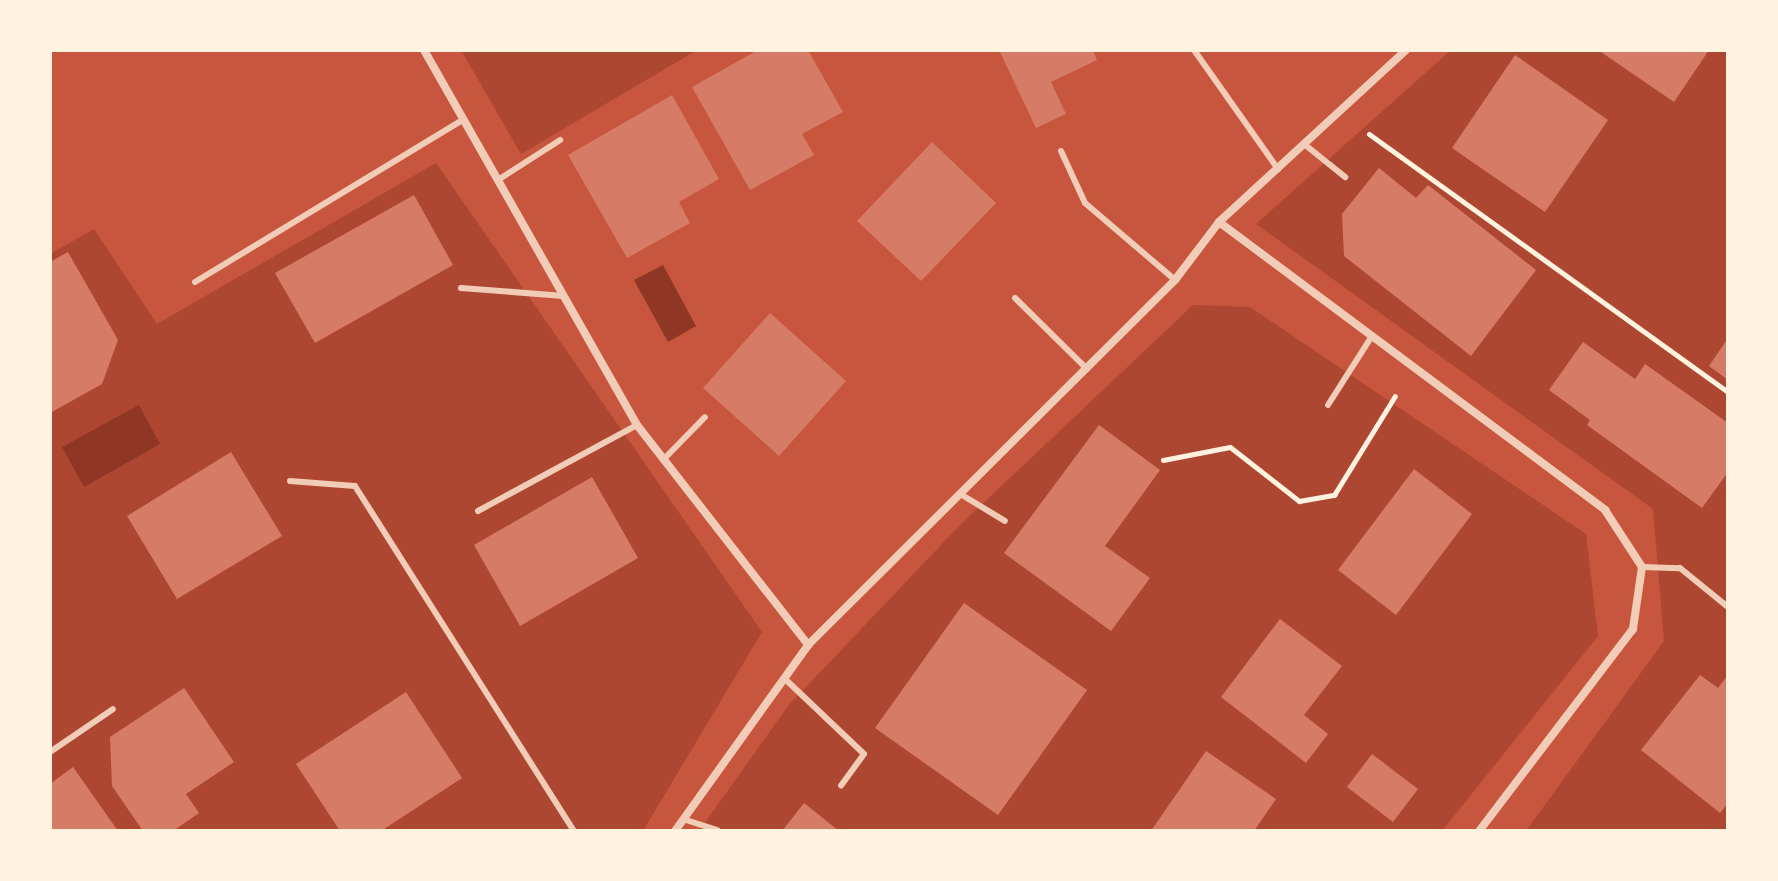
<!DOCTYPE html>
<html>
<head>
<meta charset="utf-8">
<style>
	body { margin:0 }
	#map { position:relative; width:1778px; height:881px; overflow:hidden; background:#c8553d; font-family:Bitter,serif }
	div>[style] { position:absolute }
	.green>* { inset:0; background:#ae4732 }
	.water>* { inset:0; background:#8f3625 }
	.building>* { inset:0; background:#d67c66 }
	.path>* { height:5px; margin:-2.5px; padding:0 2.5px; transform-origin:2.5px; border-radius:2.5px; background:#fff3e0 }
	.service>* { height:6px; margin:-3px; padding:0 3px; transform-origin:3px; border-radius:3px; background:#f1ccb7 }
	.minor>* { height:8px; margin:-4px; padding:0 4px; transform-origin:4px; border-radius:4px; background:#f1ccb7 }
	span { translate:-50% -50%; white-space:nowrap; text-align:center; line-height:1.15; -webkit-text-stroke:6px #fff3e0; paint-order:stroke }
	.frame { position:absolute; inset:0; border:52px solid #fff3e0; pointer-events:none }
</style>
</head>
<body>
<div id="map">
	<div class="green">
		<i style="clip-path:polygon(461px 50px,697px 50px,521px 154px)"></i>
		<i style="clip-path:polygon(1451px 50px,1728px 50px,1728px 831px,1526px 831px,1664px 641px,1653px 509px,1256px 224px)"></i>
		<i style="clip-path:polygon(436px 163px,762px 632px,643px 831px,50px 831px,50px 254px,94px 229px,157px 324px)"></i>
		<i style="clip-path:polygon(1193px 305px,1250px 307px,1586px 534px,1598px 636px,1442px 831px,699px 831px,788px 706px,959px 526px)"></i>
	</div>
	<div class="water">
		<i style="clip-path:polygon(663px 265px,696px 326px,668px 342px,634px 280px)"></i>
		<i style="clip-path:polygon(139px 405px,160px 444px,84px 487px,62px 447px)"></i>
	</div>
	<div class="building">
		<i style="clip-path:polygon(758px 50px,808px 50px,843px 112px,802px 134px,814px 155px,750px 190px,692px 87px)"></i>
		<i style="clip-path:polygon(999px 50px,1093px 50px,1097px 60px,1051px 82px,1066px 114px,1036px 128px)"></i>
		<i style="clip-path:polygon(1598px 50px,1709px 50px,1674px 102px)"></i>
		<i style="clip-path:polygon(1515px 55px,1608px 120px,1545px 212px,1452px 148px)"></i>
		<i style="clip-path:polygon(672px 95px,719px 179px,679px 202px,690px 223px,627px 258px,568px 155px)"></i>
		<i style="clip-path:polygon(932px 142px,996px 203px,921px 281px,857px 221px)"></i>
		<i style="clip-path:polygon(1379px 168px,1416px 198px,1428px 185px,1536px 270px,1471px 356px,1344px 256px,1342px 214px)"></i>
		<i style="clip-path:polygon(414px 195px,453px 265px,315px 343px,275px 273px)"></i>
		<i style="clip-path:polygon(68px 252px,118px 340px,102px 384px,50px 413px,50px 262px)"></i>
		<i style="clip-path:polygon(770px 313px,846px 381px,779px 456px,703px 388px)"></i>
		<i style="clip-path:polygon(1728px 338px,1728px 380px,1709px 366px)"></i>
		<i style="clip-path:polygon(1583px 342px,1635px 379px,1645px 364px,1728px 423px,1728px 472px,1702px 508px,1587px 425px,1590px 420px,1549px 390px)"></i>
		<i style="clip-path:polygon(1099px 425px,1160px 470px,1105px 546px,1150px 578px,1111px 631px,1004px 553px)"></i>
		<i style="clip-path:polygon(231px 452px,282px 536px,177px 599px,127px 516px)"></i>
		<i style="clip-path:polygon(1414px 469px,1472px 514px,1396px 615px,1338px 570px)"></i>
		<i style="clip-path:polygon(592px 477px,638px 558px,520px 626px,474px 545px)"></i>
		<i style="clip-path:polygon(964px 603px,1087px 690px,998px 815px,875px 728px)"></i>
		<i style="clip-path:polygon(1280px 619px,1342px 666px,1304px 715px,1328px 734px,1306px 763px,1221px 697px)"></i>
		<i style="clip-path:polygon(1700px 675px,1718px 688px,1728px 675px,1728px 803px,1720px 813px,1641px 750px)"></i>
		<i style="clip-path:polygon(184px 688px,234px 762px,186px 794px,199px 813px,173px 831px,143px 831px,112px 786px,110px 737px)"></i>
		<i style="clip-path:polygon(406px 692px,462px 778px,381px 831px,340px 831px,296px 764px)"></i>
		<i style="clip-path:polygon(1206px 751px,1276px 799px,1254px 831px,1151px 831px)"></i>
		<i style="clip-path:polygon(1372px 754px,1418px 789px,1393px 822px,1347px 787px)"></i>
		<i style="clip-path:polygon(73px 767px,118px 831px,50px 831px,50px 784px)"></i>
		<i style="clip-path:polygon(804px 803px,839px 831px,782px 831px)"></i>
	</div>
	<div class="path">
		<i style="left:1369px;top:134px;width:442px;rotate:35.7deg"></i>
		<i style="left:1163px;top:460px;width:68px;rotate:-11deg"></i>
		<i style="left:1230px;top:447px;width:88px;rotate:38deg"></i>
		<i style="left:1299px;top:501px;width:36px;rotate:-10deg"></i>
		<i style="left:1334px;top:495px;width:116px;rotate:-58.4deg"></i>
	</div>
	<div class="service">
		<i style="left:1194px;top:50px;width:146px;rotate:54.8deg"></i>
		<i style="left:1304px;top:144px;width:53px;rotate:38.8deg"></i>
		<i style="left:1061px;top:151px;width:57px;rotate:65.2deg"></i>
		<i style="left:1085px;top:203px;width:118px;rotate:40.5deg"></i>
		<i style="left:498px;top:180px;width:74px;rotate:-32.8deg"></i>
		<i style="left:195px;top:282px;width:313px;rotate:-31.2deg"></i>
		<i style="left:461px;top:288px;width:103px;rotate:4.4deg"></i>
		<i style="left:1015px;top:298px;width:101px;rotate:44.6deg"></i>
		<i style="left:1328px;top:405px;width:82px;rotate:-57.5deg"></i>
		<i style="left:663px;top:460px;width:60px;rotate:-45.7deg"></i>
		<i style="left:290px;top:481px;width:65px;rotate:4.4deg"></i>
		<i style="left:355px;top:486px;width:409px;rotate:57.6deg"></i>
		<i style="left:962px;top:495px;width:50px;rotate:31.2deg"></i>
		<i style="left:478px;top:511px;width:181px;rotate:-28.4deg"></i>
		<i style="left:1642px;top:567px;width:38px;rotate:2deg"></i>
		<i style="left:1680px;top:568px;width:62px;rotate:39.1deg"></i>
		<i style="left:784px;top:678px;width:110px;rotate:43.5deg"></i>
		<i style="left:864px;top:754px;width:39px;rotate:126deg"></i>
		<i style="left:50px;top:752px;width:76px;rotate:-34.3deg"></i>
		<i style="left:683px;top:819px;width:36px;rotate:18deg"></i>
	</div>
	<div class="minor">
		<i style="left:424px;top:50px;width:431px;rotate:60.4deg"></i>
		<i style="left:637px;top:425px;width:279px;rotate:52.1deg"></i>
		<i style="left:1219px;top:222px;width:482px;rotate:36.7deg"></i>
		<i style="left:1605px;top:510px;width:68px;rotate:57deg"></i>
		<i style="left:1642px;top:567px;width:63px;rotate:98.3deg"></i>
		<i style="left:1633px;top:629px;width:254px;rotate:127.3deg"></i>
		<i style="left:675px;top:831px;width:229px;rotate:-54.4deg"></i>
		<i style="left:808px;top:645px;width:518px;rotate:-44.84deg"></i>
		<i style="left:1175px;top:280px;width:73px;rotate:-52.8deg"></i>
		<i style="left:1219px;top:222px;width:254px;rotate:-42.6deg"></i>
	</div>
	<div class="frame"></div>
</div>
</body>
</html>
